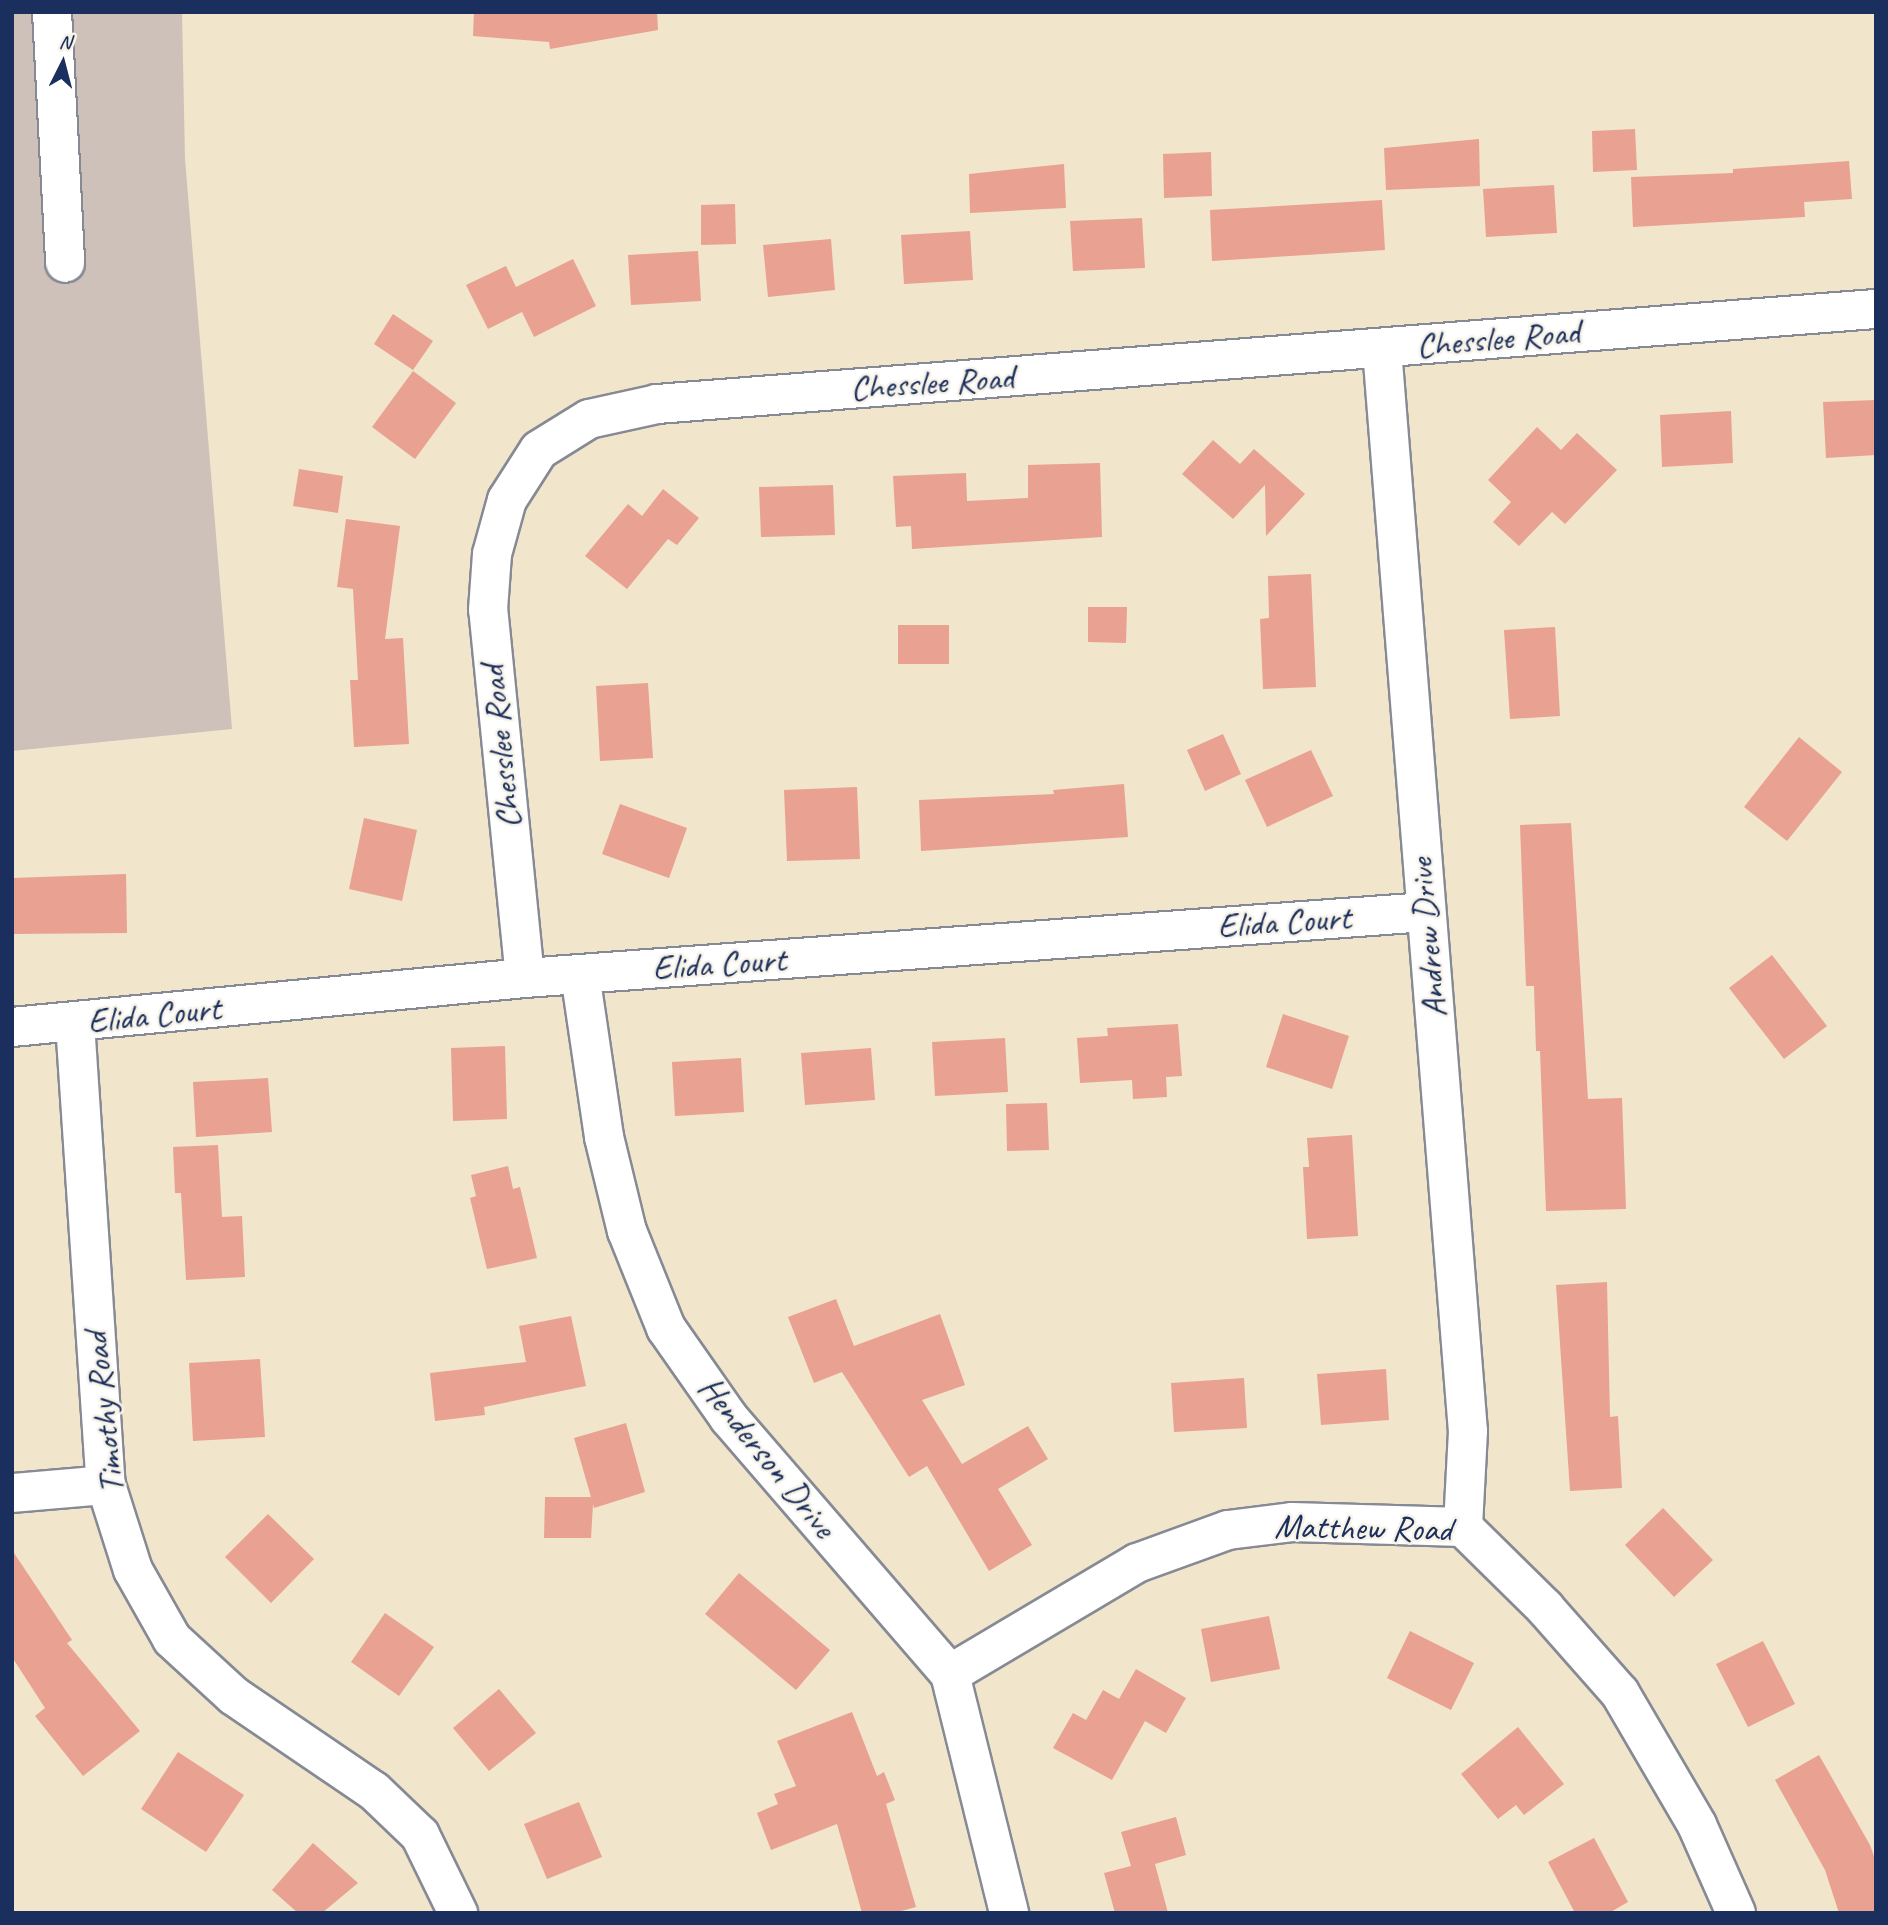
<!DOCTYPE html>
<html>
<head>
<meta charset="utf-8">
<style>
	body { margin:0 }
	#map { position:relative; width:1888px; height:1925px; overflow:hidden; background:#f1e5cb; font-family:Caveat,sans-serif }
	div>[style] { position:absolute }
	.industrial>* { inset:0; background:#cec1ba }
	.building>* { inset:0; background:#e9a192 }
	.roads { filter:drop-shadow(2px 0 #868a94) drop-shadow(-2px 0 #868a94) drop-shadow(0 2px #868a94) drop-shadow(0 -2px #868a94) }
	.minor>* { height:38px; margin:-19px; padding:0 19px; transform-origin:19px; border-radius:19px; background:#fff }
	span { translate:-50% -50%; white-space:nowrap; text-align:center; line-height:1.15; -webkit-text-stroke:5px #f7f3e8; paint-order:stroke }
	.street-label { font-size:35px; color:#1b2f5e }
	.frame { position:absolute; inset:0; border:14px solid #1b2f5e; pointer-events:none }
	.north { position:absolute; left:28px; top:28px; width:70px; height:70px; -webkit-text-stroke:5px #f7f3e8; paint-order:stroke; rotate:6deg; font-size:19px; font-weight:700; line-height:28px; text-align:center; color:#1b2f5e }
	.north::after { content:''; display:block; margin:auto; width:24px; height:32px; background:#1b2f5e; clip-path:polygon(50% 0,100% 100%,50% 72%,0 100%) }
</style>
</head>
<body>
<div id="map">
	<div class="industrial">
		<i style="clip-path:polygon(12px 12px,182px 12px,185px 159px,232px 729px,12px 751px)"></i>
	</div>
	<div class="building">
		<i style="clip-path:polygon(474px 12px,657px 12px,658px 30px,550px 49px,549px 42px,473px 36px)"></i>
		<i style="clip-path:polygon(1635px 129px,1637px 170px,1593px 172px,1592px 131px)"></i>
		<i style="clip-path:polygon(1479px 139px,1480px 186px,1386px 190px,1384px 148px)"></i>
		<i style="clip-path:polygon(1211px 152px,1212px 196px,1164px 198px,1163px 154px)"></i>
		<i style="clip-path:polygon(1849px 161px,1852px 199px,1804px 202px,1805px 217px,1633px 227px,1631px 177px,1733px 173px,1733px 169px)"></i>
		<i style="clip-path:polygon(1064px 164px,1066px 208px,970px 213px,969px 174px)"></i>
		<i style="clip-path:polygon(1554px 185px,1557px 233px,1486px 237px,1483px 189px)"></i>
		<i style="clip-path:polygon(1382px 200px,1385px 250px,1212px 261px,1210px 210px)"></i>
		<i style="clip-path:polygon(735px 204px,736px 244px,701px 245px,701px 205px)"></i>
		<i style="clip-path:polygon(1142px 218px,1145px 268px,1073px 271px,1070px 221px)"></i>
		<i style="clip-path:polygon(970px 231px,973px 280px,904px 284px,901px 235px)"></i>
		<i style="clip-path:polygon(831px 239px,835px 290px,768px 297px,763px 245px)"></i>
		<i style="clip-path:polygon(698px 251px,701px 301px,631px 305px,628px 255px)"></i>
		<i style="clip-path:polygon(573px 259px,596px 306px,534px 337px,522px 312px,488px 329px,466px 285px,506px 266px,516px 287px)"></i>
		<i style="clip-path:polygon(393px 314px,433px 341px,413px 370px,374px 344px)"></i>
		<i style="clip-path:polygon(413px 371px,456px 403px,415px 459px,372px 427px)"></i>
		<i style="clip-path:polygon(1876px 400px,1876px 455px,1826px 458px,1823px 402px)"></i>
		<i style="clip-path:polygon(1731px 411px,1733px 463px,1662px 467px,1660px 415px)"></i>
		<i style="clip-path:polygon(1537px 427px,1561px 450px,1577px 433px,1617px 470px,1565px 524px,1552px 512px,1519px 546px,1493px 522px,1511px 502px,1488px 480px)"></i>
		<i style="clip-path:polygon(1213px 440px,1240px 464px,1254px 449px,1305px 494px,1266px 536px,1265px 485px,1233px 519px,1182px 474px)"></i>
		<i style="clip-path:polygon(1100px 463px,1102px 537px,912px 549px,911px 526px,896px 527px,893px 476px,966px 473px,967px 501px,1028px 498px,1028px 465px)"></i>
		<i style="clip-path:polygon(299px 469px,343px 476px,338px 513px,293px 506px)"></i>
		<i style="clip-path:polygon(833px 485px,835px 535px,761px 537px,759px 487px)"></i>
		<i style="clip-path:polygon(663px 489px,699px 518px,677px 545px,668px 539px,627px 589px,585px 556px,628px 504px,642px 516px)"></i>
		<i style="clip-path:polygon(346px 519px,400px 526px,385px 639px,403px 638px,409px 744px,354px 747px,350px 680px,358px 680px,353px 589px,337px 587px)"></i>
		<i style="clip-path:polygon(1311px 574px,1316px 687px,1263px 689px,1260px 619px,1269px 618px,1268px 576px)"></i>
		<i style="clip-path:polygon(1088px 607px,1127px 607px,1126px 643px,1088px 642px)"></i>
		<i style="clip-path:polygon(898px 625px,949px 625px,949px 664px,898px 664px)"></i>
		<i style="clip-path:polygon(1555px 627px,1560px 716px,1510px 719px,1504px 630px)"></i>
		<i style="clip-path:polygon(648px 683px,653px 758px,600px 761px,596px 686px)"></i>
		<i style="clip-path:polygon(1223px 734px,1241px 774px,1205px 791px,1187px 750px)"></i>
		<i style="clip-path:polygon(1799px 737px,1842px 772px,1787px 841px,1744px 807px)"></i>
		<i style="clip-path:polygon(1311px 750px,1333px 796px,1267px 827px,1245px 780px)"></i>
		<i style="clip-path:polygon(1124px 784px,1128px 837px,921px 851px,919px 800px,1054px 794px,1053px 790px)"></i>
		<i style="clip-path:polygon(857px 787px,860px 859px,787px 861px,784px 790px)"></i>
		<i style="clip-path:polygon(620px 804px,687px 828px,669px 878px,602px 854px)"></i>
		<i style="clip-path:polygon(364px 818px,417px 830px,402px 901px,349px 889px)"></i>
		<i style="clip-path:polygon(1571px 823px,1588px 1099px,1622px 1098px,1626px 1209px,1546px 1211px,1540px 1051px,1536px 1051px,1534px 986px,1526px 986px,1520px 825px)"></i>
		<i style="clip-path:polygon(126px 874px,127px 933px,12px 934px,12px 878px)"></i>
		<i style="clip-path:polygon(1772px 955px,1827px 1026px,1784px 1059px,1729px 988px)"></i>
		<i style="clip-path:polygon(1283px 1014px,1349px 1036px,1332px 1089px,1266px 1067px)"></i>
		<i style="clip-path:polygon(1178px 1024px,1182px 1076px,1166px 1077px,1167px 1097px,1133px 1099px,1132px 1080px,1080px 1083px,1077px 1038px,1108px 1036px,1107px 1028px)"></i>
		<i style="clip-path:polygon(1005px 1038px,1008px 1092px,935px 1096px,932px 1042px)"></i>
		<i style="clip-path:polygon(505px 1046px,507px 1119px,453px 1121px,451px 1048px)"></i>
		<i style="clip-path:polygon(871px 1048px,875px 1100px,805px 1105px,801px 1053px)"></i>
		<i style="clip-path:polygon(741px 1058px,744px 1112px,675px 1116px,672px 1062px)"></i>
		<i style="clip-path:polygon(268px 1078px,272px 1132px,196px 1137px,193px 1082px)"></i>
		<i style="clip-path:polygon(1047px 1103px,1049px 1150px,1007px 1151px,1006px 1104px)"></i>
		<i style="clip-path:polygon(1352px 1135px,1358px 1236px,1307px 1239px,1303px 1167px,1309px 1167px,1307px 1138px)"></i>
		<i style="clip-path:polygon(218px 1145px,222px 1217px,242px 1216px,245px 1277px,186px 1280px,181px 1193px,175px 1193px,173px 1147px)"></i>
		<i style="clip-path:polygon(508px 1166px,513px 1189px,520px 1187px,537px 1258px,487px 1269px,470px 1198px,476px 1196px,471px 1175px)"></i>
		<i style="clip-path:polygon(1607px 1282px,1610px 1417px,1618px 1416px,1622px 1488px,1570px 1491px,1556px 1285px)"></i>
		<i style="clip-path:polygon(836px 1299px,854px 1346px,940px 1314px,965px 1385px,922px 1400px,962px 1464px,1028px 1426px,1048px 1459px,998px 1489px,1032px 1545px,989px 1571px,927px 1466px,909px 1477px,842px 1372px,814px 1383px,788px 1317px)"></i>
		<i style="clip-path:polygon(571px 1316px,586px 1386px,484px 1407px,485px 1415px,435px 1421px,430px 1373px,526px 1362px,519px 1326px)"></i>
		<i style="clip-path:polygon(260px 1359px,265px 1437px,193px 1441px,189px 1363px)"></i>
		<i style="clip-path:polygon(1386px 1369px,1389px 1420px,1321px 1425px,1317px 1374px)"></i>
		<i style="clip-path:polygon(1244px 1378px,1247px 1428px,1174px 1432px,1171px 1383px)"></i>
		<i style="clip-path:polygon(626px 1423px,645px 1492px,594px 1508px,593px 1504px,591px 1538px,544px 1538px,545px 1497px,591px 1497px,574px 1438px)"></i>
		<i style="clip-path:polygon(1663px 1508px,1713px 1560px,1674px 1597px,1625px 1545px)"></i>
		<i style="clip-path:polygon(268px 1514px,314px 1559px,271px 1603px,225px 1557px)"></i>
		<i style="clip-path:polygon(12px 1550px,72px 1640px,67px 1643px,140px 1731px,83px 1776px,35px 1716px,45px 1708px,12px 1657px)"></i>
		<i style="clip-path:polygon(739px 1573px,830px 1650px,796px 1690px,705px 1614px)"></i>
		<i style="clip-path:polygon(385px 1613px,434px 1647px,399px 1696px,351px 1662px)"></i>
		<i style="clip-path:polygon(1269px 1616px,1280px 1669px,1211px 1682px,1201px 1629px)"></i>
		<i style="clip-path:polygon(1410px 1631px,1474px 1663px,1451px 1710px,1387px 1678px)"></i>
		<i style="clip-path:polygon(1763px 1641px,1795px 1704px,1748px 1727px,1716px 1664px)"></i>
		<i style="clip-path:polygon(1136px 1669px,1186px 1698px,1166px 1733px,1145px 1721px,1112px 1780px,1053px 1748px,1073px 1713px,1086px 1720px,1103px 1690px,1119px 1699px)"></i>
		<i style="clip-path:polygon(499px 1689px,536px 1733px,489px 1771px,453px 1728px)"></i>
		<i style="clip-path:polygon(852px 1712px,877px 1776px,884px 1772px,895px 1800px,886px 1804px,916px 1907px,894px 1913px,862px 1913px,837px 1824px,771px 1850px,757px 1813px,778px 1804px,774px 1794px,796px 1786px,777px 1741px)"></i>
		<i style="clip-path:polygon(1518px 1727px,1564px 1784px,1524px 1815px,1516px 1805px,1498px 1819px,1461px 1774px)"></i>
		<i style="clip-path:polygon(178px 1752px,244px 1795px,206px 1852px,141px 1809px)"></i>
		<i style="clip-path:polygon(1819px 1755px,1870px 1845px,1876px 1862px,1876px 1913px,1839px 1913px,1825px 1870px,1775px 1780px)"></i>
		<i style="clip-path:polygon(579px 1802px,602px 1857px,547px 1879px,524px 1824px)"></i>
		<i style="clip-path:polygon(1176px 1817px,1186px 1855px,1155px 1864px,1168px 1913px,1115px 1913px,1104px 1873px,1131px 1866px,1121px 1832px)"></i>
		<i style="clip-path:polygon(1594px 1838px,1628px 1902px,1609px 1913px,1575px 1913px,1548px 1862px)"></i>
		<i style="clip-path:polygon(313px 1843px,358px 1883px,322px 1913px,298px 1913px,272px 1890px)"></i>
	</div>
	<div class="roads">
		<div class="minor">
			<i style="left:52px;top:12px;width:251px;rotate:87deg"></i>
			<i style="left:1382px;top:349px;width:1085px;rotate:85.46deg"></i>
			<i style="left:1468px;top:1431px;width:96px;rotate:93deg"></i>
			<i style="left:580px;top:974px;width:165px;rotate:81.6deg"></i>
			<i style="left:604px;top:1137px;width:97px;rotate:76.3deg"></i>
			<i style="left:627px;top:1231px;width:105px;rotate:68.1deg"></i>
			<i style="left:666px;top:1328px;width:110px;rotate:55deg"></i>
			<i style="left:729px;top:1418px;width:338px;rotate:49.2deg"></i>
			<i style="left:950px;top:1674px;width:246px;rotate:76.1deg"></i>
			<i style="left:525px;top:978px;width:370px;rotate:-95.7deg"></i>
			<i style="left:488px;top:610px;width:56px;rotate:-85.9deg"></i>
			<i style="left:492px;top:554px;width:56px;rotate:-74.5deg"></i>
			<i style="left:507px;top:500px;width:59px;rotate:-57.4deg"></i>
			<i style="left:539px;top:450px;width:59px;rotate:-31.8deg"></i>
			<i style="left:589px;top:419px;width:70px;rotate:-12.4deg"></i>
			<i style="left:657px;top:404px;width:1223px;rotate:-4.46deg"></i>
			<i style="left:75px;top:1023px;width:463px;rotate:86.2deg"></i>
			<i style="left:106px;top:1485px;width:89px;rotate:72.4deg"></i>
			<i style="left:133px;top:1570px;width:79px;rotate:60.5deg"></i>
			<i style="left:172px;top:1639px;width:84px;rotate:42.6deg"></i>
			<i style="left:234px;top:1696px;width:169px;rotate:34.2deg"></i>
			<i style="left:374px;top:1791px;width:64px;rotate:43.7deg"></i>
			<i style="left:420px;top:1835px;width:87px;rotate:64deg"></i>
			<i style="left:12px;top:1027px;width:515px;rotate:-5.46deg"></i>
			<i style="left:525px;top:978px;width:903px;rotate:-4.19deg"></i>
			<i style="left:12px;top:1493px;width:94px;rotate:-4.9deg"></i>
			<i style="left:950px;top:1674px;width:217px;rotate:-30.7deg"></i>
			<i style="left:1137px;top:1563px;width:97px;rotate:-19.9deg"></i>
			<i style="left:1228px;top:1530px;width:64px;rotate:-7.1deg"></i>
			<i style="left:1292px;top:1522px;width:171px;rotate:1.7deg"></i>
			<i style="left:1463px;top:1527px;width:115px;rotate:44.6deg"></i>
			<i style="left:1545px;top:1608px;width:113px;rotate:48.6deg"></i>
			<i style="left:1620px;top:1693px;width:153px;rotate:59.7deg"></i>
			<i style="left:1697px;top:1825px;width:96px;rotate:66.1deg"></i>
		</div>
	</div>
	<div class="street-label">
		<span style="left:1498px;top:339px;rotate:-5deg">Chesslee Road</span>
		<span style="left:932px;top:383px;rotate:-4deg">Chesslee Road</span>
		<span style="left:501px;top:747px;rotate:-96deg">Chesslee Road</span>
		<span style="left:1284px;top:922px;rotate:-4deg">Elida Court</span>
		<span style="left:1428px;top:938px;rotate:-95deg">Andrew Drive</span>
		<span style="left:719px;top:964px;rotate:-4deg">Elida Court</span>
		<span style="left:154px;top:1015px;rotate:-6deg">Elida Court</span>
		<span style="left:104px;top:1413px;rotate:-96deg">Timothy Road</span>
		<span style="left:767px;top:1457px;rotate:51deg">Henderson Drive</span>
		<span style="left:1363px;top:1528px;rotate:1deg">Matthew Road</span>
	</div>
	<div class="frame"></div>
	<div class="north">N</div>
</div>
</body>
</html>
